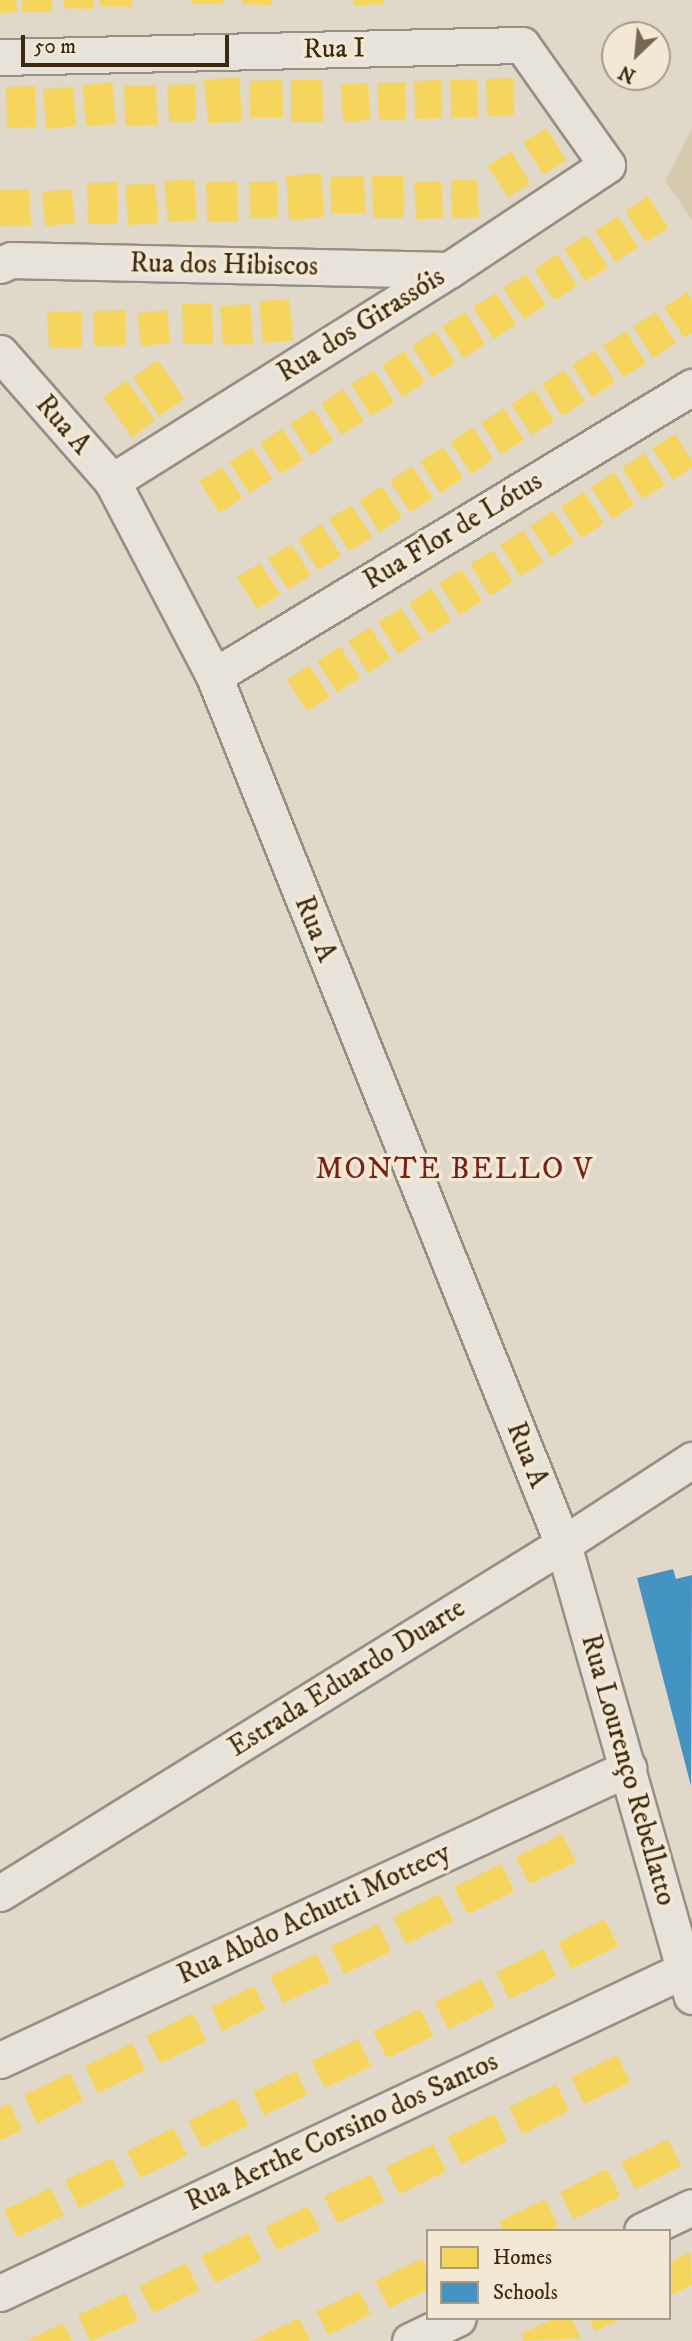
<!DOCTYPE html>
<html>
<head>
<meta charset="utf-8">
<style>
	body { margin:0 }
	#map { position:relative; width:692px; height:2341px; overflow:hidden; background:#e0d8c8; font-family:"IM FELL DW Pica",serif }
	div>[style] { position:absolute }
	.green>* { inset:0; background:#d6cab1 }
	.homes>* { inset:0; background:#f6d55c }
	.schools>* { inset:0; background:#4393c3 }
	.roads { filter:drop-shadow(2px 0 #968f82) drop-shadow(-2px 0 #968f82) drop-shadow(0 2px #968f82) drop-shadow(0 -2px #968f82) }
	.minor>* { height:35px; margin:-17.5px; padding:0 17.5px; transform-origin:17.5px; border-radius:17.5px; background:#e7e3db }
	span { translate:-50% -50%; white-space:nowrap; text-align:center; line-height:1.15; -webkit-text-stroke:7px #f2e8d4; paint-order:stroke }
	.street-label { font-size:28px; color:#3c2a0f }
	.neighbourhood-label { font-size:30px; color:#7a1f14; letter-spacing:2px }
	.legend { position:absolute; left:426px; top:2229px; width:245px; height:91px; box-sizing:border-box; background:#f2e8d4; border:2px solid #a99c85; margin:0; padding:9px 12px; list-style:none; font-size:21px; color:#3c2a0f }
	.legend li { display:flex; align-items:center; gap:14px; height:35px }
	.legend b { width:35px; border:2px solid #a99c85 }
	.north { position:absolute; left:601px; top:21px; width:70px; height:70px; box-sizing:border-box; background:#f2e8d4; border:2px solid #a99c85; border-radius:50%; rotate:206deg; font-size:19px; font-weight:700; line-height:28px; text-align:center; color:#3c2a0f }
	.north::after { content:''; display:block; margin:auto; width:24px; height:32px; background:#756750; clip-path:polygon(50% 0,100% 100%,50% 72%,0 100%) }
	.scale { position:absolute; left:21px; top:35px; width:208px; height:32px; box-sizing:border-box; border:4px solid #3c2a0f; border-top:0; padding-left:9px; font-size:21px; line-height:24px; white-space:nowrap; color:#3c2a0f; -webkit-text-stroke:5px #f2e8d4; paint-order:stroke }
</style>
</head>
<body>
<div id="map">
	<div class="green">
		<i style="clip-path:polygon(692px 129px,692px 220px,665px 181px)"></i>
	</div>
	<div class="homes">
		<i style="clip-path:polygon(0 0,16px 0,17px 12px,0 13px)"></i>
		<i style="clip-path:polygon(22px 0,52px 0,52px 12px,22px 12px)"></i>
		<i style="clip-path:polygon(64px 0,93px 0,93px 9px,64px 8px)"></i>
		<i style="clip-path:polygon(100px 0,132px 0,132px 7px,100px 6px)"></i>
		<i style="clip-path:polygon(192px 0,223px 0,223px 4px,192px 4px)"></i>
		<i style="clip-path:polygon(242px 0,272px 0,272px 5px,242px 4px)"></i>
		<i style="clip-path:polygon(353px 0,384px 0,384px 3px,354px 6px)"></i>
		<i style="clip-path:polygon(239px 77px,242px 121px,208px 123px,204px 80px)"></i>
		<i style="clip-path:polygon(513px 78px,514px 115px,487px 116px,486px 79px)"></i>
		<i style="clip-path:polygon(477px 79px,478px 117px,451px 117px,450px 80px)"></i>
		<i style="clip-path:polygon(282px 80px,283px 117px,250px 117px,249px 81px)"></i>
		<i style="clip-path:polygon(291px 80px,322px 80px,323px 122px,291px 122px)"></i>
		<i style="clip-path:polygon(441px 80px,442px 118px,415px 119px,414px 81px)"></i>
		<i style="clip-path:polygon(112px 82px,116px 124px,86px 126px,82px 85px)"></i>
		<i style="clip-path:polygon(405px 82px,406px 119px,379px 120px,377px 83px)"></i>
		<i style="clip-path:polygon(368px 83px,370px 120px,343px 122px,341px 84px)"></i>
		<i style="clip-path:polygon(195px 84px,196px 121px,169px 122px,167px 85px)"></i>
		<i style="clip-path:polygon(156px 85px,157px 125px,125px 126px,124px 86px)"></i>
		<i style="clip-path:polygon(35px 86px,36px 127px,7px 128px,6px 87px)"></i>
		<i style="clip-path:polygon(73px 87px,76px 126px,46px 129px,43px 89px)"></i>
		<i style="clip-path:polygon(546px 128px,566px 160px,543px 174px,523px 142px)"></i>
		<i style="clip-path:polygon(511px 151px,530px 183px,508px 197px,487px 166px)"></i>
		<i style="clip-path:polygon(321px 173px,324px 217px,289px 220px,286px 176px)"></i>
		<i style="clip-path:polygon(364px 176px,365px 213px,331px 213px,330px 177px)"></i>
		<i style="clip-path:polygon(372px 176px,403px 176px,404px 218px,373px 218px)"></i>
		<i style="clip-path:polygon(194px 179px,197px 220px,168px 222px,164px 181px)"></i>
		<i style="clip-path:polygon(451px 180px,477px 180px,479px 217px,452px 218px)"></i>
		<i style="clip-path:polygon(237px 181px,238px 222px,207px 222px,206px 182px)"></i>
		<i style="clip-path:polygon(249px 181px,277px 181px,278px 217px,250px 218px)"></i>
		<i style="clip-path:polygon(441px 181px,443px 218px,416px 219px,414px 182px)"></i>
		<i style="clip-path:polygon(117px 182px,118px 223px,88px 224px,87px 183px)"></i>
		<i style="clip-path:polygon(155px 183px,158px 223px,128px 225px,125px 185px)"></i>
		<i style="clip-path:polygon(29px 189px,31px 225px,0 226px,0 190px)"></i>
		<i style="clip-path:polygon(71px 189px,75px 223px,45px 226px,42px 192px)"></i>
		<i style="clip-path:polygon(648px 196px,668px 228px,645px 242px,625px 211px)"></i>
		<i style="clip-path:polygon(618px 216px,638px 247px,615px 262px,595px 230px)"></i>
		<i style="clip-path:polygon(587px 235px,608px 267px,585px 281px,564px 249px)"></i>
		<i style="clip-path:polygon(557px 254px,577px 286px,554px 300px,534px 269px)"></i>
		<i style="clip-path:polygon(526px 274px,546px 305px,524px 319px,503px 288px)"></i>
		<i style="clip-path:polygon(687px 292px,692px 301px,692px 333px,684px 338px,664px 307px)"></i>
		<i style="clip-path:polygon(496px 293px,516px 324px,493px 339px,473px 307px)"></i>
		<i style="clip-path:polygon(289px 299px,293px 340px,263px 343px,259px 301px)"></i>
		<i style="clip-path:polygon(212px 303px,213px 344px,183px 344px,182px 304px)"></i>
		<i style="clip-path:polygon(250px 304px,253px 343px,223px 345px,220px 306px)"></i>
		<i style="clip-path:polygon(125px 310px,126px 345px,94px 346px,93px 311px)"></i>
		<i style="clip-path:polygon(167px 310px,170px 343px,141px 346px,137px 313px)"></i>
		<i style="clip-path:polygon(81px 311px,82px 347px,49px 348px,47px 312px)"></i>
		<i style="clip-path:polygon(465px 312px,485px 344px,463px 358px,442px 326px)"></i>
		<i style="clip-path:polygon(656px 312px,676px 343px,653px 358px,633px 326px)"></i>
		<i style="clip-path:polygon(435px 331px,455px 363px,432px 377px,412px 346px)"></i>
		<i style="clip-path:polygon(626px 331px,646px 363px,623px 377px,603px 345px)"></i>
		<i style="clip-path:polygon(595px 350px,615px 382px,592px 397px,572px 365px)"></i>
		<i style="clip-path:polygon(404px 351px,425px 382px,402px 397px,382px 365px)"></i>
		<i style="clip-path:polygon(158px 360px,184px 399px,159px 416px,133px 377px)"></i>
		<i style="clip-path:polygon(374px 370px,394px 402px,371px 416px,351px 384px)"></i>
		<i style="clip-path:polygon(564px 370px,585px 401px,562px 416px,542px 384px)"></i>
		<i style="clip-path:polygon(126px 380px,155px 420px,132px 437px,103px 397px)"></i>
		<i style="clip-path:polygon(343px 389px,364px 421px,341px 435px,321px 404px)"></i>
		<i style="clip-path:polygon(534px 389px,554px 420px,532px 435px,511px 404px)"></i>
		<i style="clip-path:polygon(504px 408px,524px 440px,501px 454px,481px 423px)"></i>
		<i style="clip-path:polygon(313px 409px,333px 440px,310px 455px,290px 423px)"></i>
		<i style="clip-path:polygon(473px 427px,493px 459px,471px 474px,450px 442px)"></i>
		<i style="clip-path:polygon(282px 428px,303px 460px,280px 474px,260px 443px)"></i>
		<i style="clip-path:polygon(675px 434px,692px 461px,692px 467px,673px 480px,652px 448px)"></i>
		<i style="clip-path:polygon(252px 447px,272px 479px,249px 493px,229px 462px)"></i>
		<i style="clip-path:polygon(443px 447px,463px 478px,440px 493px,420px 461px)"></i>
		<i style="clip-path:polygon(644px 453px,665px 485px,642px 499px,622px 468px)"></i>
		<i style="clip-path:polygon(412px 466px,433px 498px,410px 512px,390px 481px)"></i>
		<i style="clip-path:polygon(222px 467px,242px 498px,219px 513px,199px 481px)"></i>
		<i style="clip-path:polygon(614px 472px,634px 504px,612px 519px,591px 487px)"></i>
		<i style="clip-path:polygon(382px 486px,402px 517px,379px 532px,359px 500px)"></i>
		<i style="clip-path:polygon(584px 492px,604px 523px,581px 538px,561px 506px)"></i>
		<i style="clip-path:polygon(351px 505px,372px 537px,349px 551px,329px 519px)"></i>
		<i style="clip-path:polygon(553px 511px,574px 542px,551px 557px,530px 526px)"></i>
		<i style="clip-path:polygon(321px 524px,341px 556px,318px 570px,298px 539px)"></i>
		<i style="clip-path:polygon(523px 530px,543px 562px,520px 576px,500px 545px)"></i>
		<i style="clip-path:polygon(291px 544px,311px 575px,288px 589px,268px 558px)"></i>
		<i style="clip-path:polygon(492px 550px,513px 581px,490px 596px,470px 564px)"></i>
		<i style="clip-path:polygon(260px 563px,280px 594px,257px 609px,237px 577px)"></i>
		<i style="clip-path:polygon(462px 569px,482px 601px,459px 615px,439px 583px)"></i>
		<i style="clip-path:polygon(431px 588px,451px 620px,429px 634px,409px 603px)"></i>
		<i style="clip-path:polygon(401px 608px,421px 639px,398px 654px,378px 622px)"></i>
		<i style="clip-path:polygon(370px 627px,390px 658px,368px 673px,348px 641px)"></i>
		<i style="clip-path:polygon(340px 646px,360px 678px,337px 692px,317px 661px)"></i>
		<i style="clip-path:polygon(309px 665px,330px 697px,307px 711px,287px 680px)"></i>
		<i style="clip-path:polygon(562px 1834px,576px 1862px,529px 1884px,516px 1857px)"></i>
		<i style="clip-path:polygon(501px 1864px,514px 1891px,468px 1914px,454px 1887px)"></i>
		<i style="clip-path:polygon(439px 1894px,453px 1921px,406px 1944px,393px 1917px)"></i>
		<i style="clip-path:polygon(604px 1919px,618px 1946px,571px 1969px,558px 1942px)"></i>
		<i style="clip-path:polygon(378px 1924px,391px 1951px,344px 1974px,331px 1946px)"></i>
		<i style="clip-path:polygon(543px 1949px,556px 1976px,509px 1999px,496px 1972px)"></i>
		<i style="clip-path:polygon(316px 1954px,330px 1981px,283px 2003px,270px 1976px)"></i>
		<i style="clip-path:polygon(481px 1979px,495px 2006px,448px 2029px,435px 2002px)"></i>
		<i style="clip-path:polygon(254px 1986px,265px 2009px,222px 2031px,211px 2007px)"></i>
		<i style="clip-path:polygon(420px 2009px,433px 2036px,387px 2058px,373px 2031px)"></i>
		<i style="clip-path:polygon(193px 2013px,206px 2041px,160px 2063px,146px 2036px)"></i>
		<i style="clip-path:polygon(358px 2039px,371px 2066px,325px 2088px,311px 2061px)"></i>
		<i style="clip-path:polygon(132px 2043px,145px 2070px,98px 2093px,85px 2066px)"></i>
		<i style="clip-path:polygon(617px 2055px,630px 2082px,584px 2104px,571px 2077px)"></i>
		<i style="clip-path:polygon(296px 2071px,307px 2095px,264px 2115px,253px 2092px)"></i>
		<i style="clip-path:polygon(70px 2073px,83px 2100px,37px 2123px,24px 2095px)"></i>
		<i style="clip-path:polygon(556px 2084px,569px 2111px,522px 2134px,509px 2107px)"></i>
		<i style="clip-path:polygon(235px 2098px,248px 2125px,202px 2148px,188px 2121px)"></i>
		<i style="clip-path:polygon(9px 2103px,22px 2130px,0 2140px,0 2107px)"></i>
		<i style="clip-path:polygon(494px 2114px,507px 2141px,461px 2164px,447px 2137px)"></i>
		<i style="clip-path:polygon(173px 2128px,187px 2155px,140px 2178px,127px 2151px)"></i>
		<i style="clip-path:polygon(668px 2139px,681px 2166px,635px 2189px,621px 2162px)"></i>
		<i style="clip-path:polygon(433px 2144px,446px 2171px,399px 2194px,386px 2167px)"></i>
		<i style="clip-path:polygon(112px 2158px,125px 2185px,79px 2208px,65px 2180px)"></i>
		<i style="clip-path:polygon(607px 2169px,620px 2196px,573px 2219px,560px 2192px)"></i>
		<i style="clip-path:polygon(371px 2174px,384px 2201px,337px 2223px,324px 2196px)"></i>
		<i style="clip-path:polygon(50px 2188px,64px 2215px,17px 2237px,4px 2210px)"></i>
		<i style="clip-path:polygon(545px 2199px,558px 2226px,548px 2231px,503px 2231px,499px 2221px)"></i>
		<i style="clip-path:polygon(308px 2206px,320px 2230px,277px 2250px,265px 2227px)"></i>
		<i style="clip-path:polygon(248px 2233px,261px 2260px,215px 2283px,201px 2256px)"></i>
		<i style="clip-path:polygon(690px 2252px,692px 2285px,669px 2296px,669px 2262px)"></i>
		<i style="clip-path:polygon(422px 2258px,428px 2270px,428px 2289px,389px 2308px,375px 2281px)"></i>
		<i style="clip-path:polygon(186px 2263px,199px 2290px,153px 2313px,139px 2286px)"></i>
		<i style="clip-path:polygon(359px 2291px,371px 2314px,328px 2335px,316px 2311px)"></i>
		<i style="clip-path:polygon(125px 2293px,138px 2320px,90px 2341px,78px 2315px)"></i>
		<i style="clip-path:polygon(299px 2318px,310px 2341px,251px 2341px)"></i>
		<i style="clip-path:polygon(554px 2318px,571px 2318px,581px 2338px,524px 2341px,521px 2334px)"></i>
		<i style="clip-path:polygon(589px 2318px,622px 2318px,595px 2331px)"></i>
		<i style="clip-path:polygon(63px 2323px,72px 2341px,26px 2341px)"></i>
	</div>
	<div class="schools">
		<i style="clip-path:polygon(673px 1569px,676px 1579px,692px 1575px,691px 1786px,637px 1578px)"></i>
	</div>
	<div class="roads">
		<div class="minor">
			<i style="left:0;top:57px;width:522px;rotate:-1.32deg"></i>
			<i style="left:522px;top:45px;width:147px;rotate:54.7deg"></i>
			<i style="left:607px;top:165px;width:190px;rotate:146.4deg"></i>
			<i style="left:449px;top:270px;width:398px;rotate:147.9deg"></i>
			<i style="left:0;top:265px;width:12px;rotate:-24deg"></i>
			<i style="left:11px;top:260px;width:438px;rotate:1.3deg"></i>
			<i style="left:0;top:353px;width:170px;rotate:48.8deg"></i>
			<i style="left:112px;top:481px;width:220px;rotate:62.4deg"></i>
			<i style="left:214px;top:676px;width:936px;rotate:68.1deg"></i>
			<i style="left:563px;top:1544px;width:470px;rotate:74.1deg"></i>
			<i style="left:214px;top:676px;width:559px;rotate:-31.16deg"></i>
			<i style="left:0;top:1893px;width:662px;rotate:-31.79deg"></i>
			<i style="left:563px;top:1544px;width:154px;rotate:-33.1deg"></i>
			<i style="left:0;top:2060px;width:693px;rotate:-24.94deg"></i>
			<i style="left:642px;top:2231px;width:55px;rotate:-25.6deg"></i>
			<i style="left:0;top:2293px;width:756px;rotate:-25.28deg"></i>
			<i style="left:410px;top:2341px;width:53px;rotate:-25.6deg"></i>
		</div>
	</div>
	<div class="street-label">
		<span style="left:334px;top:49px;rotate:-1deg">Rua I</span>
		<span style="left:224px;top:265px;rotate:1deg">Rua dos Hibiscos</span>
		<span style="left:361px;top:325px;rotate:-32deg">Rua dos Girassóis</span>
		<span style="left:63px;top:425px;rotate:49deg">Rua A</span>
		<span style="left:453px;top:531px;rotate:-31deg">Rua Flor de Lótus</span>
		<span style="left:315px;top:929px;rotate:68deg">Rua A</span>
		<span style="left:527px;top:1455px;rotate:68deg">Rua A</span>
		<span style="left:347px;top:1678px;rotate:-32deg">Estrada Eduardo Duarte</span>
		<span style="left:628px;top:1770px;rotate:74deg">Rua Lourenço Rebellatto</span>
		<span style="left:314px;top:1914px;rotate:-25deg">Rua Abdo Achutti Mottecy</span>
		<span style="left:342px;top:2132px;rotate:-25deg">Rua Aerthe Corsino dos Santos</span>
	</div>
	<div class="neighbourhood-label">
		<span style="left:455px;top:1170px">MONTE BELLO V</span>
	</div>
	<ul class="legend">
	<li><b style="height:19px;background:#f6d55c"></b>Homes</li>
	<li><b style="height:19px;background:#4393c3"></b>Schools</li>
	</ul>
	<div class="north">N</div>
	<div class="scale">50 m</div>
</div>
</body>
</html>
